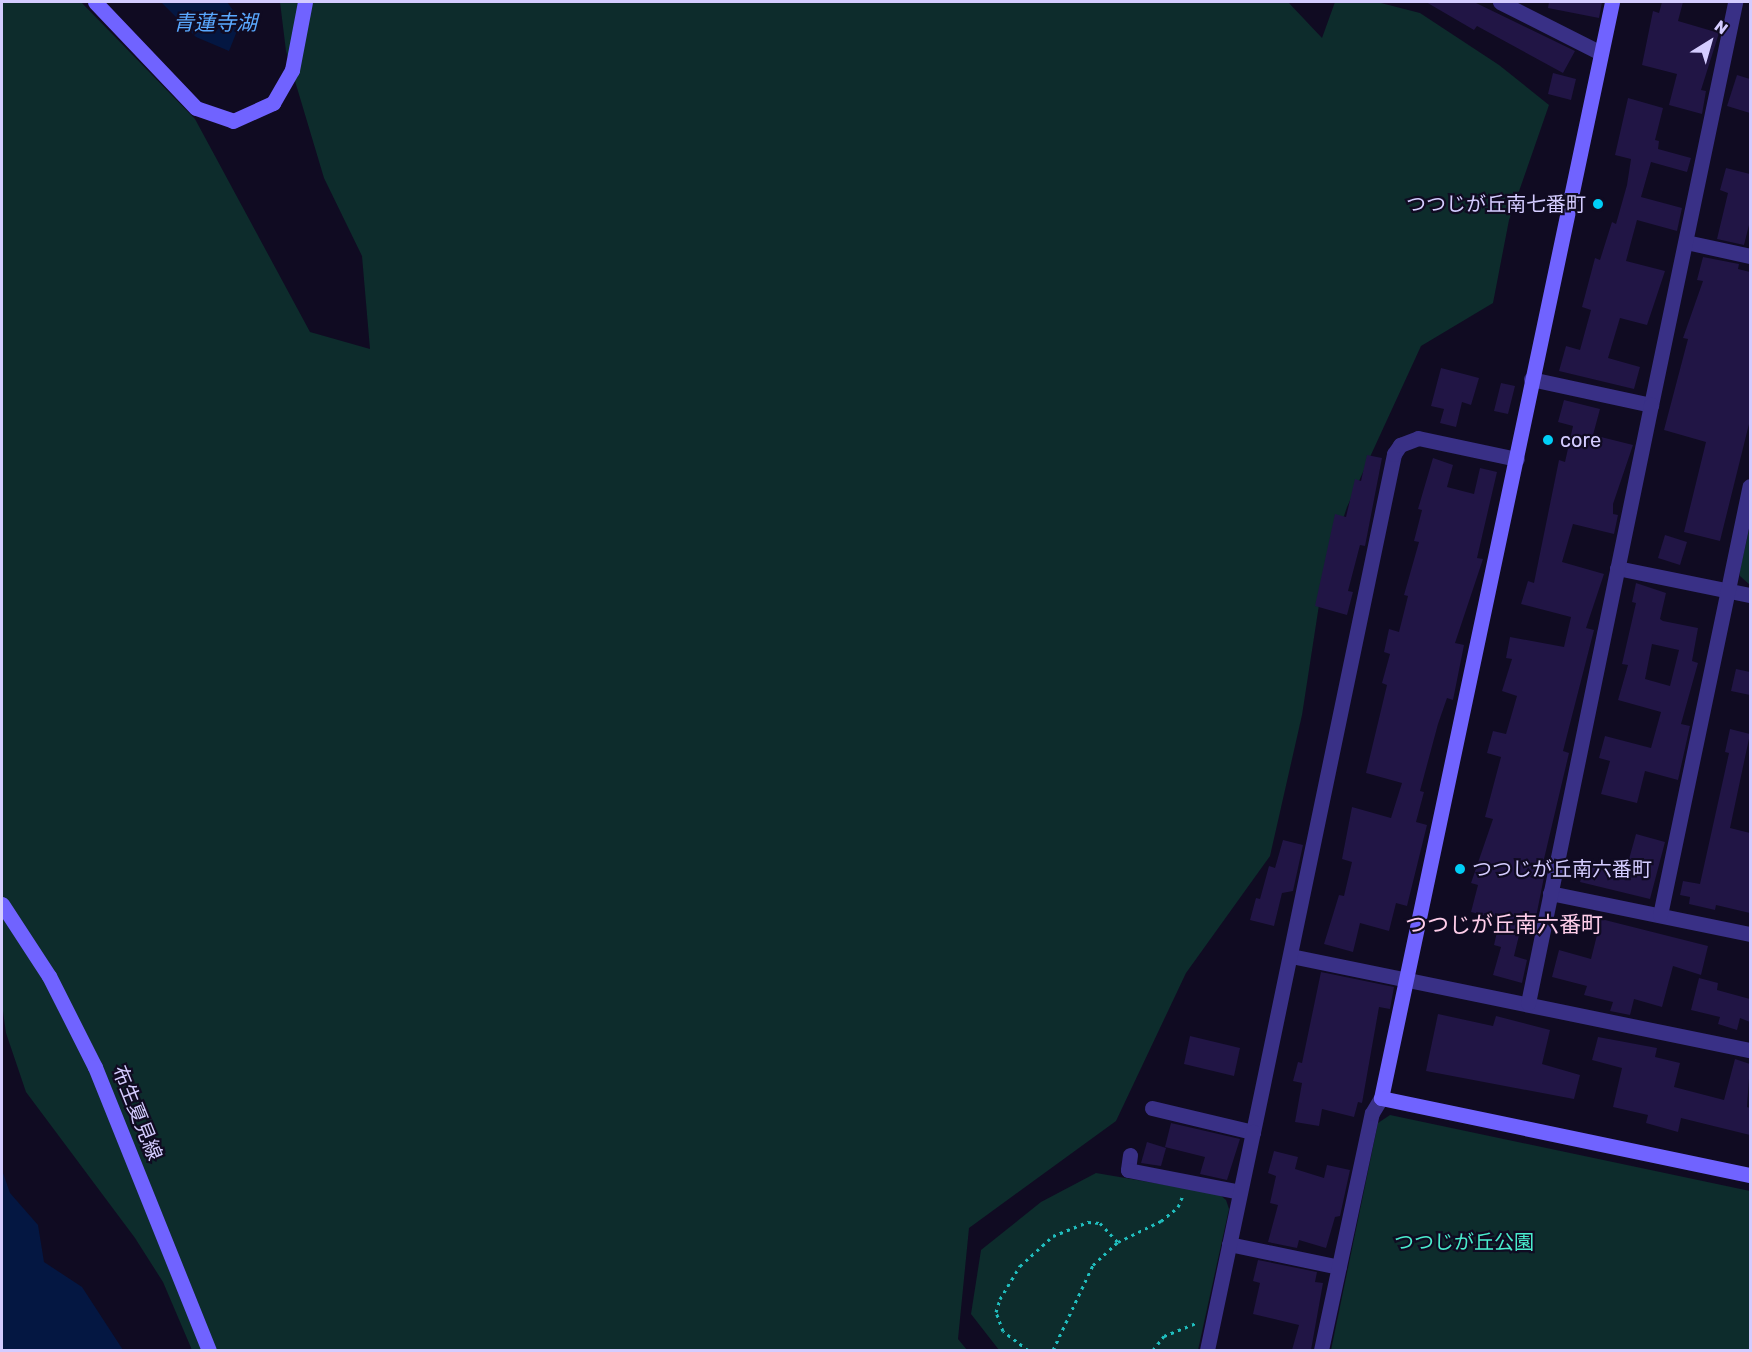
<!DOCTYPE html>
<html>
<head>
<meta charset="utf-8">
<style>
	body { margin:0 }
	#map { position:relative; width:1752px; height:1352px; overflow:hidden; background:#100b22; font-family:Rubik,"Noto Sans JP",sans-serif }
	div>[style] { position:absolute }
	.green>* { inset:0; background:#0d2c2c }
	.water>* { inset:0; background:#041742 }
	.building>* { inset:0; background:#211545 }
	.path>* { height:3px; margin-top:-1.5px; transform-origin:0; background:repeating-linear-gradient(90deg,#20bebe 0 3px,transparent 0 7.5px) }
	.street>* { height:15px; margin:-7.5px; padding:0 7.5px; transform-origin:7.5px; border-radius:7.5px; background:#393086 }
	.secondary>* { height:15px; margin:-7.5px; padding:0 7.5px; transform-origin:7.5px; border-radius:7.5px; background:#7063ff }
	.dots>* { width:16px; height:16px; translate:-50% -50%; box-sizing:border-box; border:3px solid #100b22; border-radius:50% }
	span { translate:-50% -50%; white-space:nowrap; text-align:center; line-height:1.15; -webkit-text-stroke:4.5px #100b22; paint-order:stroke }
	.poi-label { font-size:20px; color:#d4ccff }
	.right { translate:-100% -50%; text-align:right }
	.left { translate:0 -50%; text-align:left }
	.street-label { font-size:20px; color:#d4ccff }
	.park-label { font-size:20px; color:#4aeccd }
	.water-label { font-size:21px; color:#5aa9ff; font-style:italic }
	.quarter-label { font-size:22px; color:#ffceea }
	.frame { position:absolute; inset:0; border:3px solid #d4ccff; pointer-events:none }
	.north { position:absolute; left:1680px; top:12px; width:60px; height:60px; -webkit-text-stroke:4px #100b22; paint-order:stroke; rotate:37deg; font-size:16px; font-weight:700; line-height:24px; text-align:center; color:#d4ccff }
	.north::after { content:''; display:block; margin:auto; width:21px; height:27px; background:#d4ccff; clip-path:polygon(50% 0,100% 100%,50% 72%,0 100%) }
</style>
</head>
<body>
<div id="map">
	<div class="green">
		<i style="clip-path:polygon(2px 2px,81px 2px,195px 119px,310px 332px,370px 349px,362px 256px,324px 178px,286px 51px,280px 2px,1288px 2px,1322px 38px,1335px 2px,1377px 2px,1420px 13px,1499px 65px,1549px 105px,1509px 220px,1493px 303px,1421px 346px,1347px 507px,1323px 579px,1302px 715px,1270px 856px,1186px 973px,1116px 1121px,969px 1228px,958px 1339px,967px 1350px,192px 1350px,163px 1282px,135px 1238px,26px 1092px,6px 1033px,2px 1004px)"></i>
		<i style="clip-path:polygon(1750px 525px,1750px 585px,1740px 576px,1740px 570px)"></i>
		<i style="clip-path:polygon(1390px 1115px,1750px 1191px,1750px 1350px,1331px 1350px,1378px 1123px)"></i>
		<i style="clip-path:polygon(1096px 1173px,1219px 1194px,1226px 1200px,1229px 1209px,1198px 1350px,999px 1350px,971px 1314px,981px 1250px,1041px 1202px)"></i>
	</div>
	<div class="water">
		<i style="clip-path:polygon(161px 2px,227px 2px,241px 21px,229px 51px,196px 37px)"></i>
		<i style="clip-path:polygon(2px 1170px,10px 1193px,38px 1225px,44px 1262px,82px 1287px,123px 1350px,2px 1350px)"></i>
	</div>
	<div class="building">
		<i style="clip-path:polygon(1426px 2px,1474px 2px,1575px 51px,1563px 73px,1477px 26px,1474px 30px)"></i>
		<i style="clip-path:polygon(1549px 2px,1602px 2px,1599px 18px,1548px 8px)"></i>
		<i style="clip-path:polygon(1662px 2px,1683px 2px,1678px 21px,1719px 33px,1701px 90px,1706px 91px,1702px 114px,1669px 105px,1677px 74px,1642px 65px,1653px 11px,1659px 13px)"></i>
		<i style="clip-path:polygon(1553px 73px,1576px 79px,1571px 100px,1548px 94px)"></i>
		<i style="clip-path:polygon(1737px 75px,1750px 79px,1750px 113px,1727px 106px)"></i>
		<i style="clip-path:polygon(1628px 98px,1663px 108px,1655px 140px,1659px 141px,1658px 149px,1691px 158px,1687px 172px,1651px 162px,1641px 197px,1682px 208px,1677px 231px,1637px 220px,1626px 261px,1665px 271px,1647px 325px,1620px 318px,1608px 358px,1640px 367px,1634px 389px,1559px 371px,1566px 346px,1580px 350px,1591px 310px,1582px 307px,1595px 258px,1600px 260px,1612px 222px,1616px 224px,1627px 185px,1631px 159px,1615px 155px)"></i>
		<i style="clip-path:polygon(1726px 168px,1750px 174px,1750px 221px,1744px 245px,1717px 239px,1728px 193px,1720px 190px)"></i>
		<i style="clip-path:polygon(1703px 257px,1739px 264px,1738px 269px,1750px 272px,1750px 420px,1720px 541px,1684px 532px,1706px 442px,1664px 430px,1688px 339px,1683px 338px,1703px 281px,1697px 280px)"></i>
		<i style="clip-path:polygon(1441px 368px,1479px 378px,1471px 405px,1462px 402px,1456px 427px,1440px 423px,1444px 409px,1431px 406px)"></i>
		<i style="clip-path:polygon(1501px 383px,1515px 386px,1508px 414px,1494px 411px)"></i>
		<i style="clip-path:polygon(1564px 400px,1600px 409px,1593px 435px,1633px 445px,1613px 504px,1613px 514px,1618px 515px,1614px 534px,1573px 524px,1562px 562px,1604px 574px,1586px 628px,1594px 630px,1563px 751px,1569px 753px,1540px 876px,1544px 877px,1534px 927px,1522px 923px,1514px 956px,1527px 960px,1522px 983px,1493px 975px,1501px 947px,1494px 945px,1500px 919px,1471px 912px,1478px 885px,1471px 883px,1493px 819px,1485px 817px,1501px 757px,1487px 753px,1493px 731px,1506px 734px,1517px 696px,1502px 691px,1512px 659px,1506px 658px,1510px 637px,1564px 647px,1571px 617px,1521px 604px,1528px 581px,1534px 583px,1559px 460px,1565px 462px,1573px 426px,1558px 422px)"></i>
		<i style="clip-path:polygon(1367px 455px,1382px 458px,1366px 541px,1365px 546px,1360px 545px,1348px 591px,1353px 592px,1347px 615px,1315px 606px,1335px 514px,1346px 517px,1355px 479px,1361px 481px)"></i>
		<i style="clip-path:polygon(1433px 458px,1453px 465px,1447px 487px,1474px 494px,1480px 468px,1497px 472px,1477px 558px,1483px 559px,1455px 643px,1464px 645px,1453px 700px,1447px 698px,1438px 724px,1420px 791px,1424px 792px,1416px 822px,1427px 825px,1407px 906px,1396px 903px,1389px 931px,1360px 923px,1353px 952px,1324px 944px,1339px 895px,1344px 896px,1352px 862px,1342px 859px,1352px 807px,1391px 818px,1402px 783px,1366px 773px,1387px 685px,1382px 683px,1390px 654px,1384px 652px,1389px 629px,1399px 632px,1408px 596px,1404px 595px,1419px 542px,1414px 541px,1422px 510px,1418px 509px)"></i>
		<i style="clip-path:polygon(1665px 535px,1687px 542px,1680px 565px,1658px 558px)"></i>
		<i style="clip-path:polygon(evenodd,1636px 583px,1666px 593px,1660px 619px,1663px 621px,1698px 628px,1692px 661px,1698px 663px,1681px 724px,1690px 726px,1678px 780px,1645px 771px,1637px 803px,1601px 794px,1610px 761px,1599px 758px,1605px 736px,1651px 748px,1661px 712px,1618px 700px,1628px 665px,1622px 664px,1636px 603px,1632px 602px,1636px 583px,1652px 644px,1679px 650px,1670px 686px,1645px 679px,1652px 644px)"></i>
		<i style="clip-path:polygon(1736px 669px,1750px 672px,1750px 695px,1731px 691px)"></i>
		<i style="clip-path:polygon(1730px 729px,1750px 734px,1730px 828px,1750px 833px,1750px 913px,1716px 905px,1715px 910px,1689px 904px,1690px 897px,1680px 895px,1683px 881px,1700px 884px,1729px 753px,1725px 752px)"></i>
		<i style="clip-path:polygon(1636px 834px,1665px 842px,1650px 899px,1580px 882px,1586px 859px,1626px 870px)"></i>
		<i style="clip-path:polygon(1283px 840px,1303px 845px,1293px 891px,1282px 893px,1274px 926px,1250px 920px,1256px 898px,1260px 899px,1269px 866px,1275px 868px)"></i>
		<i style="clip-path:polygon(1601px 919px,1708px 946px,1701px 975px,1673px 966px,1662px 1007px,1634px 999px,1630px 1015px,1610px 1011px,1613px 1002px,1584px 995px,1587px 986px,1552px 977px,1559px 950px,1591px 959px)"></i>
		<i style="clip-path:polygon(1321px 972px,1394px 987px,1390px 1009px,1379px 1007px,1362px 1103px,1358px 1102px,1354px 1117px,1322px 1109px,1319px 1126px,1295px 1122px,1302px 1083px,1293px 1081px,1298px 1062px,1302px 1063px)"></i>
		<i style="clip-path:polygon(1699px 978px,1718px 983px,1717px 990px,1750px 999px,1750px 1022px,1740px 1018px,1737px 1030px,1718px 1024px,1720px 1017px,1691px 1010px)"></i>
		<i style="clip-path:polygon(1438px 1014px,1493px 1026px,1496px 1016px,1550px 1030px,1542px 1064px,1580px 1075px,1574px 1099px,1426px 1071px)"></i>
		<i style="clip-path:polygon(1190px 1036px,1240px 1048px,1234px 1076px,1184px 1064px)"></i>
		<i style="clip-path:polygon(1598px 1037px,1657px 1048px,1655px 1057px,1680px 1063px,1674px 1087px,1724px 1100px,1735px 1059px,1750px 1064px,1747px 1107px,1750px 1108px,1750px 1135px,1681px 1118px,1678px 1132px,1646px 1123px,1648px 1115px,1613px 1107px,1622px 1068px,1592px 1060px)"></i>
		<i style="clip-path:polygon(1171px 1123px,1240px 1139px,1227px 1180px,1200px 1174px,1205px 1157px,1165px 1147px)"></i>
		<i style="clip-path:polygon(1147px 1142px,1166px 1148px,1161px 1166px,1141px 1163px)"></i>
		<i style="clip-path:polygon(1274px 1151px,1298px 1157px,1295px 1169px,1324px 1178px,1327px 1165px,1350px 1170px,1340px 1216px,1335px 1217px,1326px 1248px,1299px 1240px,1297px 1248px,1268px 1242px,1278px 1205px,1270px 1203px,1276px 1176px,1268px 1173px)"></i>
		<i style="clip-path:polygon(1258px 1260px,1317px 1272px,1315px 1282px,1323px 1283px,1311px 1350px,1292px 1350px,1299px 1325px,1253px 1314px,1260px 1283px,1253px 1281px)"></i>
	</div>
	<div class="path">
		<i style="left:1028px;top:1350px;width:31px;rotate:-143deg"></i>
		<i style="left:1003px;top:1331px;width:20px;rotate:-110deg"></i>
		<i style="left:996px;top:1312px;width:14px;rotate:-73deg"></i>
		<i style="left:1000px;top:1299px;width:39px;rotate:-59deg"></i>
		<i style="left:1020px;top:1266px;width:45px;rotate:-42.3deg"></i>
		<i style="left:1053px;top:1236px;width:38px;rotate:-22deg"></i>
		<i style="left:1088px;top:1222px;width:12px;rotate:5deg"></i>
		<i style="left:1100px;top:1223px;width:26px;rotate:47deg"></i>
		<i style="left:1053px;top:1350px;width:94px;rotate:-64.8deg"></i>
		<i style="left:1093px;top:1265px;width:34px;rotate:-43deg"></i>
		<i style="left:1118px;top:1242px;width:48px;rotate:-26deg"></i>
		<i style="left:1161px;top:1221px;width:22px;rotate:-39deg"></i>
		<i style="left:1178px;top:1207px;width:13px;rotate:-67deg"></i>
		<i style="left:1153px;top:1350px;width:18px;rotate:-52deg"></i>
		<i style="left:1164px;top:1336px;width:37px;rotate:-22deg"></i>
	</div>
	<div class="street">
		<i style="left:1500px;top:2px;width:113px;rotate:26.8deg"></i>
		<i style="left:1686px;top:242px;width:66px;rotate:12.3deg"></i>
		<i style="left:1531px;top:379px;width:123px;rotate:12.2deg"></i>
		<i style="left:1651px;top:405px;width:412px;rotate:-78.2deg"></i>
		<i style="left:1617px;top:568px;width:136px;rotate:11.5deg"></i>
		<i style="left:1550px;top:893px;width:204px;rotate:11.6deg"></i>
		<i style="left:1660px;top:915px;width:438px;rotate:-78.2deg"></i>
		<i style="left:1291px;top:956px;width:469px;rotate:11.6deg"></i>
		<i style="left:1528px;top:1003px;width:611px;rotate:-78.38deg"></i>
		<i style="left:1152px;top:1108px;width:104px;rotate:13.4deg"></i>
		<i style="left:1253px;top:1132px;width:693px;rotate:-78.25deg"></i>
		<i style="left:1394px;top:454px;width:11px;rotate:-56deg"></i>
		<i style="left:1400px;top:445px;width:19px;rotate:-21deg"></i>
		<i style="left:1418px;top:438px;width:101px;rotate:12deg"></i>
		<i style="left:1130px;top:1155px;width:15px;rotate:98deg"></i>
		<i style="left:1128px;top:1170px;width:114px;rotate:11.1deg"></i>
		<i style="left:1229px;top:1244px;width:112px;rotate:11.8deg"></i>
		<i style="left:1207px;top:1350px;width:223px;rotate:-78.1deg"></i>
		<i style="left:1321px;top:1350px;width:242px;rotate:-77.9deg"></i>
		<i style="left:1372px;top:1113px;width:17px;rotate:-59deg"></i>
	</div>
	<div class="secondary">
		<i style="left:95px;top:2px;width:146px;rotate:46.4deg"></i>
		<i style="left:196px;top:108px;width:39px;rotate:19deg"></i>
		<i style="left:233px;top:121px;width:44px;rotate:-24.2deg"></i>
		<i style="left:273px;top:103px;width:38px;rotate:-60deg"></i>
		<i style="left:292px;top:70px;width:69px;rotate:-79.2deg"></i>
		<i style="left:1612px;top:2px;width:1120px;rotate:101.9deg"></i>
		<i style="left:1381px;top:1098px;width:377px;rotate:11.8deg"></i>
		<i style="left:2px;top:904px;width:86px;rotate:56.9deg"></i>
		<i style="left:49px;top:976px;width:102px;rotate:63.2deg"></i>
		<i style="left:95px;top:1067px;width:305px;rotate:68.1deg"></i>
	</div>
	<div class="dots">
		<i style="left:1598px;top:204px;background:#00cff7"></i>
		<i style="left:1548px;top:440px;background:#00cff7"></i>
		<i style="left:1460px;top:869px;background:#00cff7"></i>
	</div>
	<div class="poi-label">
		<span class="right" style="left:1586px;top:204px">つつじが丘南七番町</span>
		<span class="left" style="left:1560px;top:440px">core</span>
		<span class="left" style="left:1472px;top:869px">つつじが丘南六番町</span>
	</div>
	<div class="street-label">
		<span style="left:137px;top:1113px;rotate:68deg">布生夏見線</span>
	</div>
	<div class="park-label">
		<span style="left:1464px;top:1242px">つつじが丘公園</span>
	</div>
	<div class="water-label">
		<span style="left:215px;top:23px">青蓮寺湖</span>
	</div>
	<div class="quarter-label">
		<span style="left:1504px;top:925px">つつじが丘南六番町</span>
	</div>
	<div class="frame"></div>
	<div class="north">N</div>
</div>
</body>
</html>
